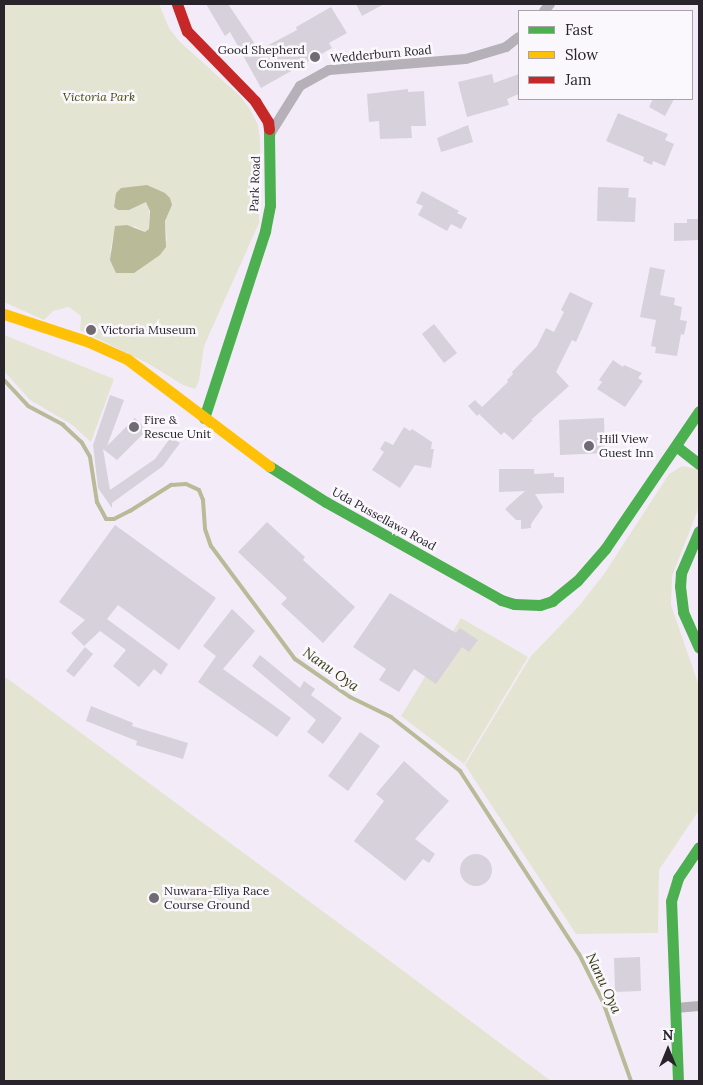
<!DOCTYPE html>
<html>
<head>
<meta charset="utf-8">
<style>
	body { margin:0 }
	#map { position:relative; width:703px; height:1085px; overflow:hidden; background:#f3ecf8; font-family:Lora,serif }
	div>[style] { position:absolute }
	.green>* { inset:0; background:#e4e4d3 }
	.water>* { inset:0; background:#b8ba98 }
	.stream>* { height:4px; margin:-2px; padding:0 2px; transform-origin:2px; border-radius:2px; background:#b8ba98 }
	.building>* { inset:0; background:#d7d1db }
	.round { border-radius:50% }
	.street>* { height:10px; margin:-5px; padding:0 5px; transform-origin:5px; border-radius:5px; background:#b6b0b9 }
	.fast>* { height:11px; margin:-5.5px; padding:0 5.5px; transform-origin:5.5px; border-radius:5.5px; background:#4caf50 }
	.slow>* { height:11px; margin:-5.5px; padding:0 5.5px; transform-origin:5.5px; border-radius:5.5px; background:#ffc107 }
	.jam>* { height:11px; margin:-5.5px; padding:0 5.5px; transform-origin:5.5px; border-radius:5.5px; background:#c62828 }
	.dots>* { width:14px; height:14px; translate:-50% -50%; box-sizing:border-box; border:2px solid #fbf8fd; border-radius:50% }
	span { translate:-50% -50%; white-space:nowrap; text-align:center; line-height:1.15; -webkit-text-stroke:5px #fbf8fd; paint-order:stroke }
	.poi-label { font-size:12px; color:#29242c }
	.right { translate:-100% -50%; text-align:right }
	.left { translate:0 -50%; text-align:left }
	.street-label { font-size:12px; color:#29242c }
	.park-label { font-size:12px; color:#454b09; font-style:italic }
	.water-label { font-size:14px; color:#34380d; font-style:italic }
	.frame { position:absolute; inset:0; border:5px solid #29242c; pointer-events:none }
	.legend { position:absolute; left:518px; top:10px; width:175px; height:90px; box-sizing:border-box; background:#fbf8fd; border:1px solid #a7a3a9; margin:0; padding:6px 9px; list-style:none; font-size:15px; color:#29242c }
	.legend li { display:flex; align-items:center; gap:10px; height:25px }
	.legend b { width:25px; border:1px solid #a7a3a9 }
	.north { position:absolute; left:643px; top:1025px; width:50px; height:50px; -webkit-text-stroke:4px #fbf8fd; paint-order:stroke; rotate:0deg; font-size:14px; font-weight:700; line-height:20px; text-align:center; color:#29242c }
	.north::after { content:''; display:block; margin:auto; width:18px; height:22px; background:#29242c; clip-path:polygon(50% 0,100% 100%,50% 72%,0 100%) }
</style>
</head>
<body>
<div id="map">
	<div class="green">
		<i style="clip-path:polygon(evenodd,4px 4px,159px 4px,169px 28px,179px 41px,240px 96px,250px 109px,258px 125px,260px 140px,259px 223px,204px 346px,199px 381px,195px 389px,183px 385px,149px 364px,80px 330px,81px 316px,69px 307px,53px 311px,44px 320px,4px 302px,4px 4px,147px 185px,155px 189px,172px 205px,165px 221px,167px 239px,160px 255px,149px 262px,110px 252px,113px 237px,134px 226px,145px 232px,149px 229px,149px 206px,146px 202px,129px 210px,114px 207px,116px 193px,147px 185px)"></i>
		<i style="clip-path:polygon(4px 335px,114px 379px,91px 442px,71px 424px,30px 400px,4px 371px)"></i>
		<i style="clip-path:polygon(682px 466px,697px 469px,699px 472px,699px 507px,672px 576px,671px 605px,699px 686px,699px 810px,659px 870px,658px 933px,576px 934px,465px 765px,531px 656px,579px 606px,604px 574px,669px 474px)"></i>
		<i style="clip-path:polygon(461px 618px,528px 657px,464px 764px,401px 716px)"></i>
		<i style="clip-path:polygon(4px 676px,413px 978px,551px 1081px,4px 1081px)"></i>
	</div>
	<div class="water">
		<i style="clip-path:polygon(147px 185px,165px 193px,170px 198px,172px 205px,165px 221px,166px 247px,160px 255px,134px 273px,116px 273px,110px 260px,115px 226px,127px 225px,145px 232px,149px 229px,150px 211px,146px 202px,129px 210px,118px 210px,114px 207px,116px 193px,121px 188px)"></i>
	</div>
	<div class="stream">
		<i style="left:4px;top:380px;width:35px;rotate:47deg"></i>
		<i style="left:28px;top:406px;width:40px;rotate:28deg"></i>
		<i style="left:63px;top:425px;width:26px;rotate:43deg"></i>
		<i style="left:82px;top:443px;width:16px;rotate:60deg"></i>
		<i style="left:90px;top:457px;width:46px;rotate:81.2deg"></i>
		<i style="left:97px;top:502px;width:19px;rotate:62deg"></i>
		<i style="left:106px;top:519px;width:8px"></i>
		<i style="left:114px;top:519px;width:18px;rotate:-27deg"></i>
		<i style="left:130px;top:511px;width:49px;rotate:-32.4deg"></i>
		<i style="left:171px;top:485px;width:15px;rotate:-4deg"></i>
		<i style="left:186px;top:484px;width:14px;rotate:25deg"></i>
		<i style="left:199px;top:490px;width:11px;rotate:68deg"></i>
		<i style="left:203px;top:500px;width:29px;rotate:86deg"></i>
		<i style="left:205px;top:529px;width:18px;rotate:71deg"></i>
		<i style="left:211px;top:546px;width:141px;rotate:53.4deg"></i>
		<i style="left:295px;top:659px;width:67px;rotate:34.6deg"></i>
		<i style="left:350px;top:697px;width:46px;rotate:26deg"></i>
		<i style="left:391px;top:717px;width:88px;rotate:38deg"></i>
		<i style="left:460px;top:771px;width:218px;rotate:57deg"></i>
		<i style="left:579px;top:954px;width:54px;rotate:63.4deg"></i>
		<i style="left:603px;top:1002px;width:84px;rotate:70.5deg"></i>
	</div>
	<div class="building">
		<i style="clip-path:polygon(206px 4px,228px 4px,259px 50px,297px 30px,296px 27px,331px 7px,347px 33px,329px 43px,332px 48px,261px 88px,230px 32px,225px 36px)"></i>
		<i style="clip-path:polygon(356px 4px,384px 4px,362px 16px)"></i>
		<i style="clip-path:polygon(492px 74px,494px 83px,519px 74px,519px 94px,507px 99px,509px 105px,467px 117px,458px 82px)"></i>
		<i style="clip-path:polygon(408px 89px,408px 92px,424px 91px,426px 126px,411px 126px,412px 138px,380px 139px,379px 121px,369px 122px,367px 94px)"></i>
		<i style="clip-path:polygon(653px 99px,674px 99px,665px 116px,649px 107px)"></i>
		<i style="clip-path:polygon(618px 113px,668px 134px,665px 140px,674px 144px,665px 166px,653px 161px,652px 165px,643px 161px,644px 157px,606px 141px)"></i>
		<i style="clip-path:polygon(468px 125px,473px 142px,441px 152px,437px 138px)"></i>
		<i style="clip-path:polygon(598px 187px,629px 188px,628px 197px,636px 198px,635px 222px,597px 221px)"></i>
		<i style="clip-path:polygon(422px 191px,459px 211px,457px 213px,467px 218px,461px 229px,451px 224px,447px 231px,418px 215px,423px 206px,416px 203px)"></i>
		<i style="clip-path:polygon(687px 219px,698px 219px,699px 240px,674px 241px,674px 223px,687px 223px)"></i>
		<i style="clip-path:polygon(650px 267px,665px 270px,660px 295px,675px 298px,674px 305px,682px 307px,680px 320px,687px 321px,684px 335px,681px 334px,677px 356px,655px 353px,656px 347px,651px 346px,656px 320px,640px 317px)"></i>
		<i style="clip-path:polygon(570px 292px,593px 303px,576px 342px,572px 340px,556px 372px,569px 386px,531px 420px,533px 420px,513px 440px,504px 432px,501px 435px,479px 414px,477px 416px,468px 406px,475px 400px,482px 407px,508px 382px,507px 380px,513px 374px,512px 372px,537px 346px,546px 328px,554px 332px,564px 312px,561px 310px)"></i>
		<i style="clip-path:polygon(434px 324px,457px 353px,444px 363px,422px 334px)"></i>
		<i style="clip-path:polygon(613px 360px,623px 367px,624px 365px,642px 373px,638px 378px,643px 381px,625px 407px,597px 389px,602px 382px,599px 380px)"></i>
		<i style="clip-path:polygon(110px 395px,124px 400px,107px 446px,135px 418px,147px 430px,117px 460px,103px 449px,110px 490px,155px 459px,171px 437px,180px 443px,163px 466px,112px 503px,112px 508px,98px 488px,93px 445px)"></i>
		<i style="clip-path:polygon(604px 418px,605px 453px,560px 455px,559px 420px)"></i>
		<i style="clip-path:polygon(404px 427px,410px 431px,412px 429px,432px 442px,431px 449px,434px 449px,431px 468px,415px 465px,400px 488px,372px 470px,384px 452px,380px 449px,385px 441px,393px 445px)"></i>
		<i style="clip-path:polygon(499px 469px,534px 469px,534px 474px,554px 473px,554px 477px,564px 477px,564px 493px,535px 494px,543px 507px,531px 524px,531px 528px,521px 529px,521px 520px,516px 520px,505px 509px,525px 491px,499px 492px)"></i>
		<i style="clip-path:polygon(267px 522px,305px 557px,303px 560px,355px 607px,323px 643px,281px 604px,287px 598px,238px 552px)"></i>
		<i style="clip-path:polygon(115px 525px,216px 598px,179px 650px,118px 605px,107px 619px,168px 664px,161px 675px,154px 669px,139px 687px,113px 666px,126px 650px,100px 631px,84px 646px,71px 633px,85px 620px,59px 602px)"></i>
		<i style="clip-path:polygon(390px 593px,456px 633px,460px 628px,478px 640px,469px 652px,462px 647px,436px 684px,414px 669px,399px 692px,379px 680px,386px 669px,353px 647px)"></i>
		<i style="clip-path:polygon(232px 609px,255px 631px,223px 669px,291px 718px,277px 737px,198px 682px,216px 656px,203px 646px)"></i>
		<i style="clip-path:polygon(85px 647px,93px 654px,74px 677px,66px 671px)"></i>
		<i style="clip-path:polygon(260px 655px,300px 688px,304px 681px,315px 689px,311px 695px,342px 718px,323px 744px,307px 732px,316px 720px,252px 666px)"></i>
		<i style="clip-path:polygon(91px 706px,133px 723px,132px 726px,188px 743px,183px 759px,136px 745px,137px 741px,86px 721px)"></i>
		<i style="clip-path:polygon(360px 732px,380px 746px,348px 791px,328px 776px)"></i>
		<i style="clip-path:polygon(404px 761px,449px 801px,415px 839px,435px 854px,429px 863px,423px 859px,405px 881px,354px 841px,384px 801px,376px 794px)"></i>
		<i class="round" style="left:460px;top:854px;width:32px;height:32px"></i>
		<i style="clip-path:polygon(640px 957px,641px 991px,615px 992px,614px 958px)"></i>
	</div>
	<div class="street">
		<i style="left:544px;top:11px;width:9px;rotate:-49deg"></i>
		<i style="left:270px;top:134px;width:57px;rotate:-58deg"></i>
		<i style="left:300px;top:86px;width:33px;rotate:-29deg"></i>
		<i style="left:329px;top:70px;width:137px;rotate:-4.6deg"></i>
		<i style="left:466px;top:59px;width:42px;rotate:-16.7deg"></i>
		<i style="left:506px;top:47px;width:16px;rotate:-38deg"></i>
		<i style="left:676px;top:1008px;width:23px;rotate:-5deg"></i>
	</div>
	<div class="fast">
		<i style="left:204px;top:418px;width:197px;rotate:-71.9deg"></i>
		<i style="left:265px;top:231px;width:26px;rotate:-79deg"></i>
		<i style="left:270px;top:205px;width:76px;rotate:-90.8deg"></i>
		<i style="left:676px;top:446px;width:29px;rotate:38deg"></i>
		<i style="left:269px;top:466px;width:67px;rotate:32.3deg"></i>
		<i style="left:326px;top:502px;width:201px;rotate:29.2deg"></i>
		<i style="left:501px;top:600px;width:14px;rotate:17deg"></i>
		<i style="left:514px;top:604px;width:26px;rotate:2deg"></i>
		<i style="left:540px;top:605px;width:13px;rotate:-18deg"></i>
		<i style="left:552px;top:601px;width:32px;rotate:-39deg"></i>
		<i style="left:577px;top:581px;width:43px;rotate:-48.8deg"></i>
		<i style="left:605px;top:549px;width:167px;rotate:-55.7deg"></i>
		<i style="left:699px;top:531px;width:46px;rotate:113.2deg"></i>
		<i style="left:681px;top:573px;width:13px;rotate:94deg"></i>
		<i style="left:680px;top:586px;width:26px;rotate:83deg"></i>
		<i style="left:683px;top:612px;width:39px;rotate:66deg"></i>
		<i style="left:678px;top:1081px;width:180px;rotate:-92.2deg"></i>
		<i style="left:671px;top:901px;width:24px;rotate:-73deg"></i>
		<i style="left:678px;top:878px;width:37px;rotate:-56deg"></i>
	</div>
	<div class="slow">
		<i style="left:4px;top:314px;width:89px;rotate:18.2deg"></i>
		<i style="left:89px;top:342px;width:42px;rotate:24.1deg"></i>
		<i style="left:127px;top:359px;width:178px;rotate:37deg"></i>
	</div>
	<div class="jam">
		<i style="left:177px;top:4px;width:29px;rotate:70deg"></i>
		<i style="left:187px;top:31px;width:98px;rotate:45.8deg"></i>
		<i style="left:255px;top:101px;width:25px;rotate:58deg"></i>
		<i style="left:268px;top:122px;width:7px;rotate:82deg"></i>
	</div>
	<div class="dots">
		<i style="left:315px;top:57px;background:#706a73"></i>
		<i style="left:91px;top:330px;background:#706a73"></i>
		<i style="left:134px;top:427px;background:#706a73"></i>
		<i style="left:589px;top:446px;background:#706a73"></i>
		<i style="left:154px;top:898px;background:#706a73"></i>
	</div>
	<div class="poi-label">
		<span class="right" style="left:305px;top:57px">Good Shepherd<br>Convent</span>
		<span class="left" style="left:101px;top:330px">Victoria Museum</span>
		<span class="left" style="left:144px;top:427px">Fire &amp;<br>Rescue Unit</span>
		<span class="left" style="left:599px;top:446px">Hill View<br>Guest Inn</span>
		<span class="left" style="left:164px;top:898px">Nuwara-Eliya Race<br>Course Ground</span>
	</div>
	<div class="street-label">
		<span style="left:381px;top:54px;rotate:-5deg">Wedderburn Road</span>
		<span style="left:255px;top:184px;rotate:-88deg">Park Road</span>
		<span style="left:384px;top:519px;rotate:29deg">Uda Pussellawa Road</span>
	</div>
	<div class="park-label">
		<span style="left:99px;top:97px">Victoria Park</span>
	</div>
	<div class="water-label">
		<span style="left:331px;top:669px;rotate:35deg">Nanu Oya</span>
		<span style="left:604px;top:983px;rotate:65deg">Nanu Oya</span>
	</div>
	<div class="frame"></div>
	<ul class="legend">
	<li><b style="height:6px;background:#4caf50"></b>Fast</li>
	<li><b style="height:6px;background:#ffc107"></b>Slow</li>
	<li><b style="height:6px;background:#c62828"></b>Jam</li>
	</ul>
	<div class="north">N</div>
</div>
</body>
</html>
